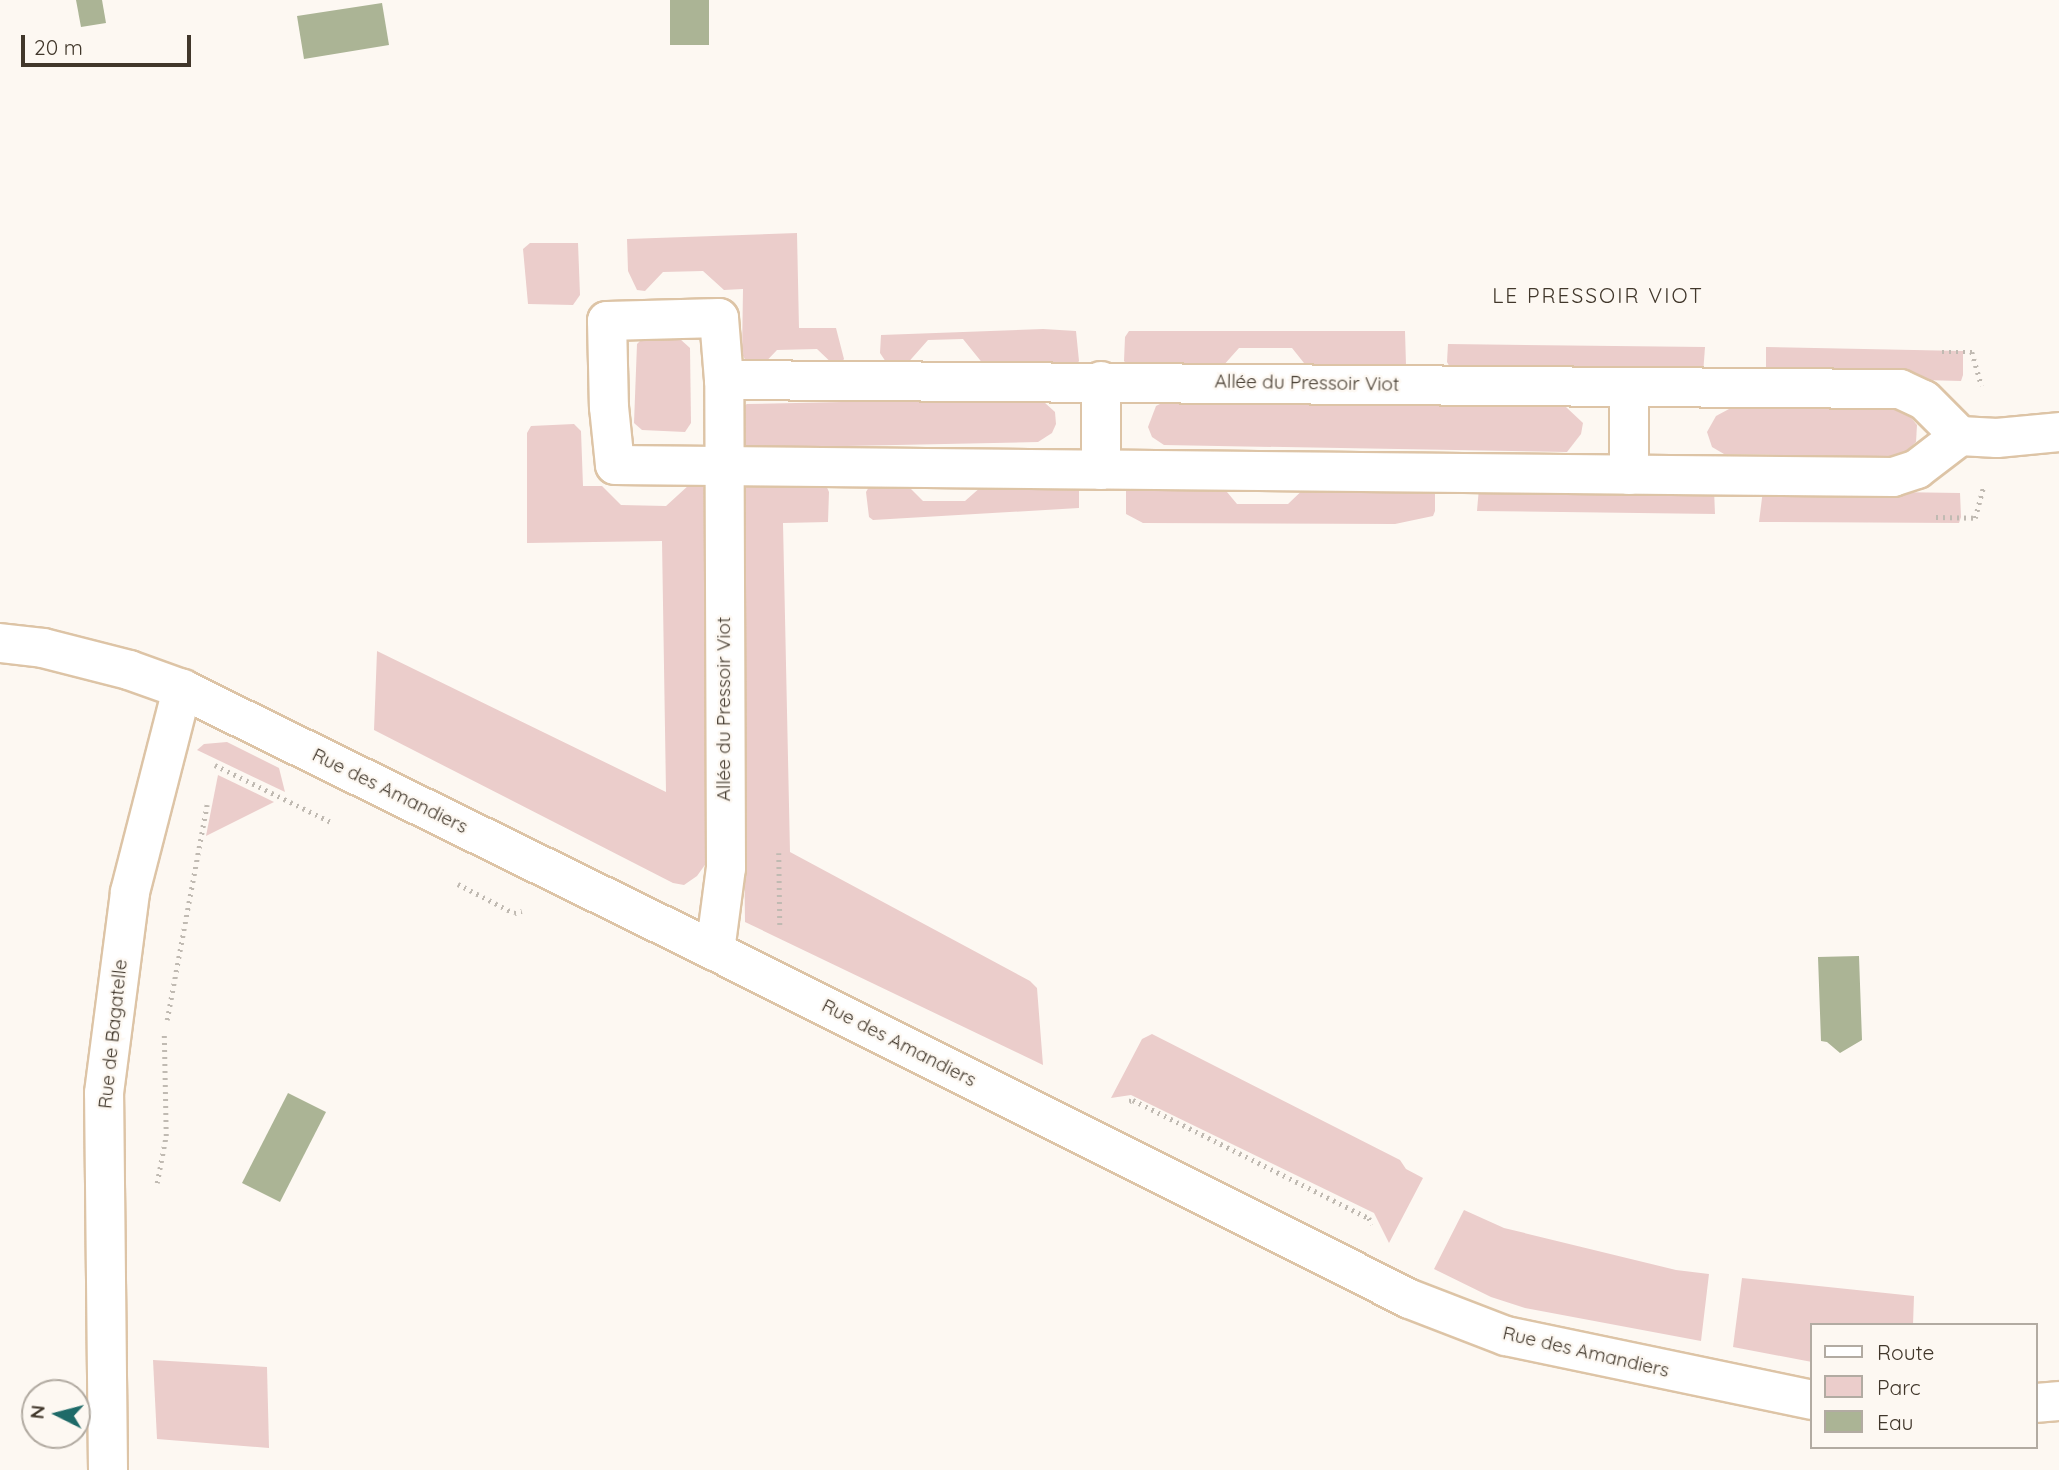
<!DOCTYPE html>
<html>
<head>
<meta charset="utf-8">
<style>
	body { margin:0 }
	#map { position:relative; width:2059px; height:1470px; overflow:hidden; background:#fdf8f2; font-family:Quicksand,sans-serif }
	div>[style] { position:absolute }
	.green>* { inset:0; background:#ebcdcb }
	.water>* { inset:0; background:#abb495 }
	.path>* { height:4.5px; margin-top:-2.25px; transform-origin:0; background:repeating-linear-gradient(90deg,#c0bab2 0 2px,transparent 0 7px) }
	.roads { filter:drop-shadow(2px 0 #ddc4a6) drop-shadow(-2px 0 #ddc4a6) drop-shadow(0 2px #ddc4a6) drop-shadow(0 -2px #ddc4a6) }
	.minor>* { height:38px; margin:-19px; padding:0 19px; transform-origin:19px; border-radius:19px; background:#fff }
	span { translate:-50% -50%; white-space:nowrap; text-align:center; line-height:1.15; -webkit-text-stroke:5px #fdf8f2; paint-order:stroke }
	.street-label { font-size:19px; color:#41372b }
	.neighbourhood-label { font-size:21px; color:#41372b; letter-spacing:2px }
	.legend { position:absolute; left:1810px; top:1323px; width:228px; height:126px; box-sizing:border-box; background:#fdf8f2; border:2px solid #b2aba2; margin:0; padding:9px 12px; list-style:none; font-size:21px; color:#41372b }
	.legend li { display:flex; align-items:center; gap:14px; height:35px }
	.legend b { width:35px; border:2px solid #b2aba2 }
	.north { position:absolute; left:21px; top:1379px; width:70px; height:70px; box-sizing:border-box; background:#fdf8f2; border:2px solid #b2aba2; border-radius:50%; rotate:276deg; font-size:19px; font-weight:700; line-height:28px; text-align:center; color:#41372b }
	.north::after { content:''; display:block; margin:auto; width:24px; height:32px; background:#1e6a68; clip-path:polygon(50% 0,100% 100%,50% 72%,0 100%) }
	.scale { position:absolute; left:21px; top:35px; width:170px; height:32px; box-sizing:border-box; border:4px solid #41372b; border-top:0; padding-left:9px; font-size:21px; line-height:24px; white-space:nowrap; color:#41372b; -webkit-text-stroke:5px #fdf8f2; paint-order:stroke }
</style>
</head>
<body>
<div id="map">
	<div class="green">
		<i style="clip-path:polygon(797px 233px,799px 328px,836px 328px,844px 359px,837px 368px,817px 349px,777px 350px,759px 369px,747px 363px,742px 354px,743px 289px,724px 290px,703px 271px,663px 272px,645px 291px,637px 290px,628px 271px,627px 239px)"></i>
		<i style="clip-path:polygon(530px 243px,578px 243px,580px 295px,573px 305px,528px 304px,523px 249px)"></i>
		<i style="clip-path:polygon(1043px 329px,1076px 331px,1079px 361px,1076px 365px,984px 365px,963px 339px,928px 340px,905px 366px,890px 368px,880px 353px,881px 335px)"></i>
		<i style="clip-path:polygon(1129px 331px,1405px 331px,1406px 365px,1398px 370px,1308px 368px,1292px 348px,1239px 348px,1222px 367px,1129px 367px,1124px 361px,1125px 337px)"></i>
		<i style="clip-path:polygon(680px 339px,690px 348px,691px 423px,685px 432px,642px 430px,634px 423px,637px 344px,641px 340px)"></i>
		<i style="clip-path:polygon(1448px 344px,1705px 347px,1703px 374px,1451px 369px,1447px 362px)"></i>
		<i style="clip-path:polygon(1766px 347px,1963px 351px,1963px 375px,1961px 381px,1773px 376px,1766px 373px)"></i>
		<i style="clip-path:polygon(1166px 401px,1566px 407px,1583px 423px,1581px 434px,1567px 452px,1164px 445px,1152px 437px,1148px 427px,1156px 406px)"></i>
		<i style="clip-path:polygon(842px 402px,1044px 402px,1055px 412px,1056px 424px,1052px 433px,1038px 442px,751px 448px,738px 445px,741px 407px,747px 404px)"></i>
		<i style="clip-path:polygon(1729px 409px,1899px 409px,1909px 415px,1917px 425px,1916px 442px,1900px 457px,1724px 454px,1712px 447px,1707px 432px,1716px 416px)"></i>
		<i style="clip-path:polygon(574px 424px,581px 431px,583px 486px,602px 486px,621px 505px,666px 506px,689px 485px,700px 482px,706px 491px,707px 862px,697px 876px,684px 885px,673px 883px,374px 730px,377px 651px,666px 792px,662px 541px,527px 543px,527px 433px,531px 426px)"></i>
		<i style="clip-path:polygon(990px 479px,1079px 485px,1079px 508px,873px 520px,869px 517px,866px 492px,872px 482px,903px 481px,923px 501px,965px 501px)"></i>
		<i style="clip-path:polygon(1137px 479px,1217px 480px,1237px 504px,1288px 504px,1311px 482px,1435px 489px,1435px 511px,1433px 516px,1395px 524px,1143px 523px,1126px 514px,1126px 490px)"></i>
		<i style="clip-path:polygon(824px 481px,829px 492px,828px 522px,783px 523px,790px 852px,1030px 981px,1037px 988px,1043px 1065px,745px 922px,740px 490px,752px 482px)"></i>
		<i style="clip-path:polygon(1479px 488px,1714px 489px,1715px 514px,1477px 511px)"></i>
		<i style="clip-path:polygon(1763px 490px,1960px 493px,1961px 517px,1959px 523px,1759px 522px)"></i>
		<i style="clip-path:polygon(227px 742px,279px 768px,285px 792px,197px 750px,204px 744px)"></i>
		<i style="clip-path:polygon(218px 775px,274px 802px,206px 836px)"></i>
		<i style="clip-path:polygon(1152px 1034px,1400px 1160px,1406px 1169px,1423px 1178px,1389px 1243px,1374px 1213px,1131px 1095px,1111px 1098px,1142px 1039px)"></i>
		<i style="clip-path:polygon(1464px 1210px,1504px 1228px,1676px 1270px,1709px 1274px,1701px 1341px,1525px 1308px,1491px 1297px,1434px 1269px)"></i>
		<i style="clip-path:polygon(1742px 1278px,1914px 1296px,1913px 1325px,1812px 1325px,1812px 1362px,1733px 1347px)"></i>
		<i style="clip-path:polygon(153px 1360px,267px 1367px,269px 1448px,157px 1439px)"></i>
	</div>
	<div class="water">
		<i style="clip-path:polygon(76px 0,102px 0,106px 23px,81px 27px)"></i>
		<i style="clip-path:polygon(670px 0,709px 0,709px 45px,670px 45px)"></i>
		<i style="clip-path:polygon(382px 3px,389px 45px,304px 59px,297px 16px)"></i>
		<i style="clip-path:polygon(1859px 956px,1862px 1040px,1840px 1053px,1827px 1042px,1821px 1041px,1818px 957px)"></i>
		<i style="clip-path:polygon(288px 1093px,326px 1112px,280px 1202px,242px 1183px)"></i>
	</div>
	<div class="path">
		<i style="left:1942px;top:352px;width:30px"></i>
		<i style="left:1972px;top:352px;width:35px;rotate:74deg"></i>
		<i style="left:1936px;top:517px;width:39px;rotate:1deg"></i>
		<i style="left:1975px;top:518px;width:34px;rotate:-75deg"></i>
		<i style="left:215px;top:765px;width:131px;rotate:26.2deg"></i>
		<i style="left:779px;top:853px;width:75px;rotate:89.2deg"></i>
		<i style="left:458px;top:884px;width:63px;rotate:27.4deg"></i>
		<i style="left:514px;top:913px;width:8px;rotate:-14deg"></i>
		<i style="left:167px;top:1020px;width:219px;rotate:-79.5deg"></i>
		<i style="left:1129px;top:1101px;width:4px;rotate:-14deg"></i>
		<i style="left:1133px;top:1100px;width:264px;rotate:26.6deg"></i>
		<i style="left:1369px;top:1218px;width:7px;rotate:63deg"></i>
		<i style="left:157px;top:1183px;width:48px;rotate:-79.2deg"></i>
		<i style="left:166px;top:1136px;width:101px;rotate:-91.1deg"></i>
	</div>
	<div class="roads">
		<div class="minor">
			<i style="left:724px;top:380px;width:62px;rotate:-94.6deg"></i>
			<i style="left:719px;top:318px;width:112px;rotate:178.5deg"></i>
			<i style="left:607px;top:321px;width:86px;rotate:88.7deg"></i>
			<i style="left:609px;top:407px;width:58px;rotate:84.1deg"></i>
			<i style="left:615px;top:465px;width:1278px;rotate:0.54deg"></i>
			<i style="left:1893px;top:477px;width:25px;rotate:-18deg"></i>
			<i style="left:1917px;top:469px;width:54px;rotate:-37.5deg"></i>
			<i style="left:1960px;top:436px;width:37px;rotate:3deg"></i>
			<i style="left:1997px;top:438px;width:62px;rotate:-5.5deg"></i>
			<i style="left:1101px;top:381px;width:89px;rotate:90deg"></i>
			<i style="left:1629px;top:475px;width:88px;rotate:-90deg"></i>
			<i style="left:0;top:643px;width:43px;rotate:6.6deg"></i>
			<i style="left:43px;top:648px;width:89px;rotate:14.3deg"></i>
			<i style="left:129px;top:670px;width:56px;rotate:19.7deg"></i>
			<i style="left:182px;top:689px;width:594px;rotate:26.18deg"></i>
			<i style="left:715px;top:951px;width:777px;rotate:26.6deg"></i>
			<i style="left:1410px;top:1299px;width:103px;rotate:21.1deg"></i>
			<i style="left:1506px;top:1336px;width:313px;rotate:11.8deg"></i>
			<i style="left:715px;top:951px;width:84px;rotate:-82.5deg"></i>
			<i style="left:726px;top:868px;width:488px;rotate:-90.2deg"></i>
			<i style="left:724px;top:380px;width:1176px;rotate:0.44deg"></i>
			<i style="left:1900px;top:389px;width:26px;rotate:25deg"></i>
			<i style="left:1924px;top:400px;width:51px;rotate:45deg"></i>
			<i style="left:2036px;top:1403px;width:23px;rotate:-5deg"></i>
			<i style="left:108px;top:1470px;width:377px;rotate:-90.6deg"></i>
			<i style="left:104px;top:1093px;width:203px;rotate:-82.6deg"></i>
			<i style="left:130px;top:892px;width:210px;rotate:-75.6deg"></i>
		</div>
	</div>
	<div class="street-label">
		<span style="left:1307px;top:383px;rotate:1deg">Allée du Pressoir Viot</span>
		<span style="left:724px;top:709px;rotate:-90deg">Allée du Pressoir Viot</span>
		<span style="left:390px;top:791px;rotate:26deg">Rue des Amandiers</span>
		<span style="left:113px;top:1034px;rotate:-84deg">Rue de Bagatelle</span>
		<span style="left:899px;top:1043px;rotate:27deg">Rue des Amandiers</span>
		<span style="left:1586px;top:1352px;rotate:13deg">Rue des Amandiers</span>
	</div>
	<div class="neighbourhood-label">
		<span style="left:1598px;top:295px">LE PRESSOIR VIOT</span>
	</div>
	<ul class="legend">
	<li><b style="height:9px;background:#fff"></b>Route</li>
	<li><b style="height:19px;background:#ebcdcb"></b>Parc</li>
	<li><b style="height:19px;background:#abb495"></b>Eau</li>
	</ul>
	<div class="north">N</div>
	<div class="scale">20 m</div>
</div>
</body>
</html>
